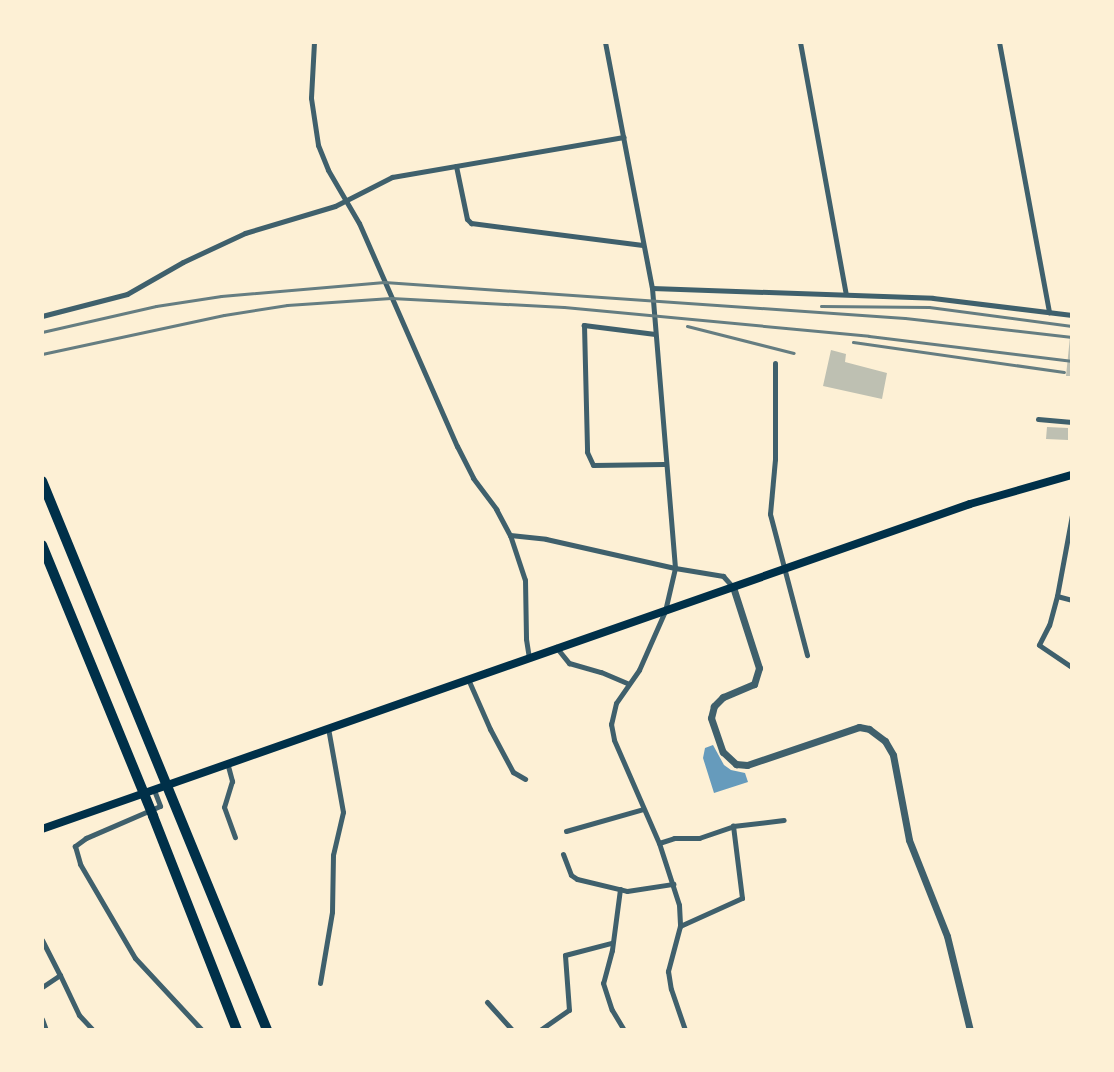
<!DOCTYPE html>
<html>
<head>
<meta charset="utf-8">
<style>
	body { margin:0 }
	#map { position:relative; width:1114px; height:1072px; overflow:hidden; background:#fdf0d5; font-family:"DM Sans",sans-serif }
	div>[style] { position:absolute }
	.water>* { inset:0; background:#669bbc }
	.building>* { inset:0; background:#bec0b2 }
	.minor>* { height:5px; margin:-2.5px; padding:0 2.5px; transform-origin:2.5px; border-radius:2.5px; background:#3f606c }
	.tertiary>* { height:7px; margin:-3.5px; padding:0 3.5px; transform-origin:3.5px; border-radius:3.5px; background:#3f606c }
	.primary>* { height:8px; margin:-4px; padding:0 4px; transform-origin:4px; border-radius:4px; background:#003049 }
	.motorway>* { height:10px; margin:-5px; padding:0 5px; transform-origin:5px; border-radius:5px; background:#003049 }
	.rail>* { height:3px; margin:-1.5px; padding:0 1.5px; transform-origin:1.5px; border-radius:1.5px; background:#657d81 }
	span { translate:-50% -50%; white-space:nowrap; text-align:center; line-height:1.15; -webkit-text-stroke:6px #fdf0d5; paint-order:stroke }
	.frame { position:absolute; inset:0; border:44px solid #fdf0d5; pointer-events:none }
</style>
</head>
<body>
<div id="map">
	<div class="water">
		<i style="clip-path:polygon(713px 745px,724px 765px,731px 770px,745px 773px,748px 782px,714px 793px,703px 758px,705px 748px)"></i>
	</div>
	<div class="building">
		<i style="clip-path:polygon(1070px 337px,1072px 337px,1072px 376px,1066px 376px)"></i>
		<i style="clip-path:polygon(831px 350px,846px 354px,845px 362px,887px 373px,882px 399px,823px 386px)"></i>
		<i style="clip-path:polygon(1047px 427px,1068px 428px,1068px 440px,1046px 439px)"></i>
	</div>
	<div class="minor">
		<i style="left:314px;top:42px;width:56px;rotate:93.1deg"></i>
		<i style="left:311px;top:98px;width:48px;rotate:81.5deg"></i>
		<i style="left:318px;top:145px;width:27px;rotate:68deg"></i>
		<i style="left:328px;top:170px;width:61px;rotate:59.7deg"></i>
		<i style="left:359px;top:223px;width:244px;rotate:66.3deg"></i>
		<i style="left:457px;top:446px;width:36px;rotate:63deg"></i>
		<i style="left:473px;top:478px;width:39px;rotate:53deg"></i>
		<i style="left:496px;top:509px;width:30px;rotate:62deg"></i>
		<i style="left:510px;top:535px;width:47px;rotate:71.6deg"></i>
		<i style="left:525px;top:580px;width:59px;rotate:89deg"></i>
		<i style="left:526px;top:639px;width:19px;rotate:81deg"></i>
		<i style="left:605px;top:42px;width:250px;rotate:79.2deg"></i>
		<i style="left:652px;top:288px;width:281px;rotate:85.3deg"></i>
		<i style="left:675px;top:568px;width:44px;rotate:103.1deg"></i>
		<i style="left:665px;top:611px;width:64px;rotate:113.8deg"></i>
		<i style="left:639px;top:670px;width:40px;rotate:124.9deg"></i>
		<i style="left:616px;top:703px;width:22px;rotate:103deg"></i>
		<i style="left:611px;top:724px;width:16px;rotate:79deg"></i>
		<i style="left:614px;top:740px;width:112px;rotate:66.4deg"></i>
		<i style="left:659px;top:843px;width:65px;rotate:72.1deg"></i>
		<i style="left:679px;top:905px;width:21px;rotate:87deg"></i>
		<i style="left:680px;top:926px;width:47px;rotate:104.9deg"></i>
		<i style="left:668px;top:971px;width:18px;rotate:81deg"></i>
		<i style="left:671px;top:989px;width:43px;rotate:71.1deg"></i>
		<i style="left:800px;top:42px;width:256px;rotate:79.7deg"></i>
		<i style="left:999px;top:42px;width:275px;rotate:79.5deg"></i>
		<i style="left:456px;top:166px;width:54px;rotate:78.3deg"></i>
		<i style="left:467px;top:219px;width:6px;rotate:45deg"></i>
		<i style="left:471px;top:223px;width:173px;rotate:7.3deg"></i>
		<i style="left:652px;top:288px;width:281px;rotate:2deg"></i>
		<i style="left:933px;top:298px;width:140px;rotate:7deg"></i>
		<i style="left:42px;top:316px;width:88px;rotate:-14.5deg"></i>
		<i style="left:127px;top:294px;width:64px;rotate:-29.7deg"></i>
		<i style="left:183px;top:262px;width:68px;rotate:-25.1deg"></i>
		<i style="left:245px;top:233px;width:94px;rotate:-16.7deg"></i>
		<i style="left:335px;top:206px;width:64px;rotate:-27deg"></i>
		<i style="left:392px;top:177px;width:235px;rotate:-9.8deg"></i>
		<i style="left:655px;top:334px;width:72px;rotate:-172.8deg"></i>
		<i style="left:584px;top:325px;width:127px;rotate:88.6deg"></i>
		<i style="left:587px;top:452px;width:14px;rotate:65deg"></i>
		<i style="left:593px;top:465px;width:71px;rotate:-0.8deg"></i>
		<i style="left:775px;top:363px;width:96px;rotate:90deg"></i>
		<i style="left:775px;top:459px;width:55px;rotate:95.2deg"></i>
		<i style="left:770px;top:514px;width:146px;rotate:75.3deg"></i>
		<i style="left:1038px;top:419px;width:34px;rotate:5deg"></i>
		<i style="left:1072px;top:515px;width:82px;rotate:100.5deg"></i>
		<i style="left:1057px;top:596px;width:16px;rotate:15deg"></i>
		<i style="left:510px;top:535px;width:36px;rotate:6deg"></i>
		<i style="left:546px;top:539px;width:132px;rotate:12.7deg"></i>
		<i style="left:675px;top:568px;width:49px;rotate:9.5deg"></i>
		<i style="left:723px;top:576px;width:15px;rotate:48deg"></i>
		<i style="left:1057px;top:596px;width:30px;rotate:105deg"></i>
		<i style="left:1049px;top:625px;width:22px;rotate:117deg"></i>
		<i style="left:1039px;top:645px;width:40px;rotate:34deg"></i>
		<i style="left:556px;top:647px;width:21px;rotate:51deg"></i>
		<i style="left:569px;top:663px;width:33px;rotate:16deg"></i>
		<i style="left:601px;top:672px;width:30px;rotate:23deg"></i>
		<i style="left:468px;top:679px;width:55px;rotate:66.3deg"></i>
		<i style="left:490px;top:729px;width:49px;rotate:61.9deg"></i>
		<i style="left:513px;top:772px;width:14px;rotate:30deg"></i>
		<i style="left:228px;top:766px;width:16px;rotate:75deg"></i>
		<i style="left:232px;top:781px;width:27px;rotate:107deg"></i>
		<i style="left:224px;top:807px;width:32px;rotate:70deg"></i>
		<i style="left:154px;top:790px;width:17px;rotate:69deg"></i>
		<i style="left:160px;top:806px;width:81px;rotate:156.6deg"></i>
		<i style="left:86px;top:838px;width:14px;rotate:144deg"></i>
		<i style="left:75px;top:846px;width:19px;rotate:74deg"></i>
		<i style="left:80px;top:864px;width:109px;rotate:59.7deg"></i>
		<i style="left:135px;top:958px;width:98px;rotate:47.1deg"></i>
		<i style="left:566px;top:831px;width:80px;rotate:-15.9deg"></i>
		<i style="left:659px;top:843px;width:16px;rotate:-18deg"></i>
		<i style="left:674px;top:838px;width:25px"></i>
		<i style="left:699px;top:838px;width:36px;rotate:-19deg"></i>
		<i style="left:733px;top:826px;width:51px;rotate:-6.7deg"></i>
		<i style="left:563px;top:854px;width:22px;rotate:69deg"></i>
		<i style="left:571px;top:875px;width:7px;rotate:34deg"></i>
		<i style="left:577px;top:879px;width:51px;rotate:13.5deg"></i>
		<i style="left:627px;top:891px;width:47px;rotate:-8.7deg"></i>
		<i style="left:620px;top:889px;width:62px;rotate:97.5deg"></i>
		<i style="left:612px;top:950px;width:34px;rotate:105deg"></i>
		<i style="left:603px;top:983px;width:28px;rotate:72deg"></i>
		<i style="left:612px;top:1010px;width:23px;rotate:59deg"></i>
		<i style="left:680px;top:926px;width:68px;rotate:-24.3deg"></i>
		<i style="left:742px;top:898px;width:73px;rotate:-97.1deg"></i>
		<i style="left:42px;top:940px;width:39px;rotate:63deg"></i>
		<i style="left:60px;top:975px;width:22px;rotate:146deg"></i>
		<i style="left:60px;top:975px;width:44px;rotate:64.6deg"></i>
		<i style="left:79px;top:1015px;width:21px;rotate:47deg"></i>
		<i style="left:320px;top:983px;width:72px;rotate:-80.4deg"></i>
		<i style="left:332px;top:912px;width:57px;rotate:-89deg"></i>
		<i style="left:333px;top:855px;width:44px;rotate:-76.9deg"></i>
		<i style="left:343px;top:812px;width:85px;rotate:-100.1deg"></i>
		<i style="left:487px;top:1002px;width:38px;rotate:48deg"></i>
		<i style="left:42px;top:1019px;width:12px;rotate:70deg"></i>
		<i style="left:540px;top:1030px;width:35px;rotate:-35deg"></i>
		<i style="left:569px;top:1010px;width:55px;rotate:-94.2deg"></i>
		<i style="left:565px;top:955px;width:48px;rotate:-14.6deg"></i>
	</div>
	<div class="tertiary">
		<i style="left:733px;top:587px;width:85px;rotate:72.2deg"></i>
		<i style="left:759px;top:668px;width:17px;rotate:107deg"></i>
		<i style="left:754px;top:684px;width:34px;rotate:157deg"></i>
		<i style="left:723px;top:697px;width:13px;rotate:135deg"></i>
		<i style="left:714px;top:706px;width:12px;rotate:104deg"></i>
		<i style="left:711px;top:718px;width:36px;rotate:71deg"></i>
		<i style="left:723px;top:752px;width:18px;rotate:43deg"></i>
		<i style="left:736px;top:764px;width:11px;rotate:5deg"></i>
		<i style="left:747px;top:765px;width:118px;rotate:-18.7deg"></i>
		<i style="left:859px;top:727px;width:10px;rotate:11deg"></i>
		<i style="left:869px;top:729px;width:20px;rotate:37deg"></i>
		<i style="left:885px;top:741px;width:16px;rotate:60deg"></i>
		<i style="left:893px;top:755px;width:86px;rotate:79.3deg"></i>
		<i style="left:909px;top:840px;width:103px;rotate:68.4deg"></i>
		<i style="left:947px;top:936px;width:97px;rotate:76.3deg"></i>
	</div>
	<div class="primary">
		<i style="left:42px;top:829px;width:983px;rotate:-19.3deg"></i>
		<i style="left:970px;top:504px;width:106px;rotate:-15.9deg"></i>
	</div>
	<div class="motorway">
		<i style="left:42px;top:481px;width:593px;rotate:67.71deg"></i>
		<i style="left:42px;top:545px;width:293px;rotate:67.7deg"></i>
		<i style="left:153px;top:816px;width:230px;rotate:68.6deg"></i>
	</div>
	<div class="rail">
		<i style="left:821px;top:306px;width:108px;rotate:0.5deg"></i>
		<i style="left:929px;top:307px;width:144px;rotate:7.6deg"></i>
		<i style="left:687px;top:326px;width:110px;rotate:14.2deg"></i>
		<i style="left:42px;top:332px;width:117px;rotate:-12.8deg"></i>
		<i style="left:156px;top:306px;width:66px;rotate:-8.7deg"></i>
		<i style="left:221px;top:296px;width:164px;rotate:-4.9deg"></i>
		<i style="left:384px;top:282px;width:522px;rotate:3.95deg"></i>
		<i style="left:905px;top:318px;width:168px;rotate:6.5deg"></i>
		<i style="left:853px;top:342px;width:213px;rotate:8.1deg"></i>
		<i style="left:42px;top:354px;width:186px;rotate:-12.1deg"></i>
		<i style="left:224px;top:315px;width:64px;rotate:-9deg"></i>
		<i style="left:287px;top:305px;width:104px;rotate:-3.9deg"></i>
		<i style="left:391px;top:298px;width:173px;rotate:3deg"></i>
		<i style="left:564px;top:307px;width:306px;rotate:5.4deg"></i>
		<i style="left:869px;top:336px;width:205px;rotate:7deg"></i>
	</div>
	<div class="frame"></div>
</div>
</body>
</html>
